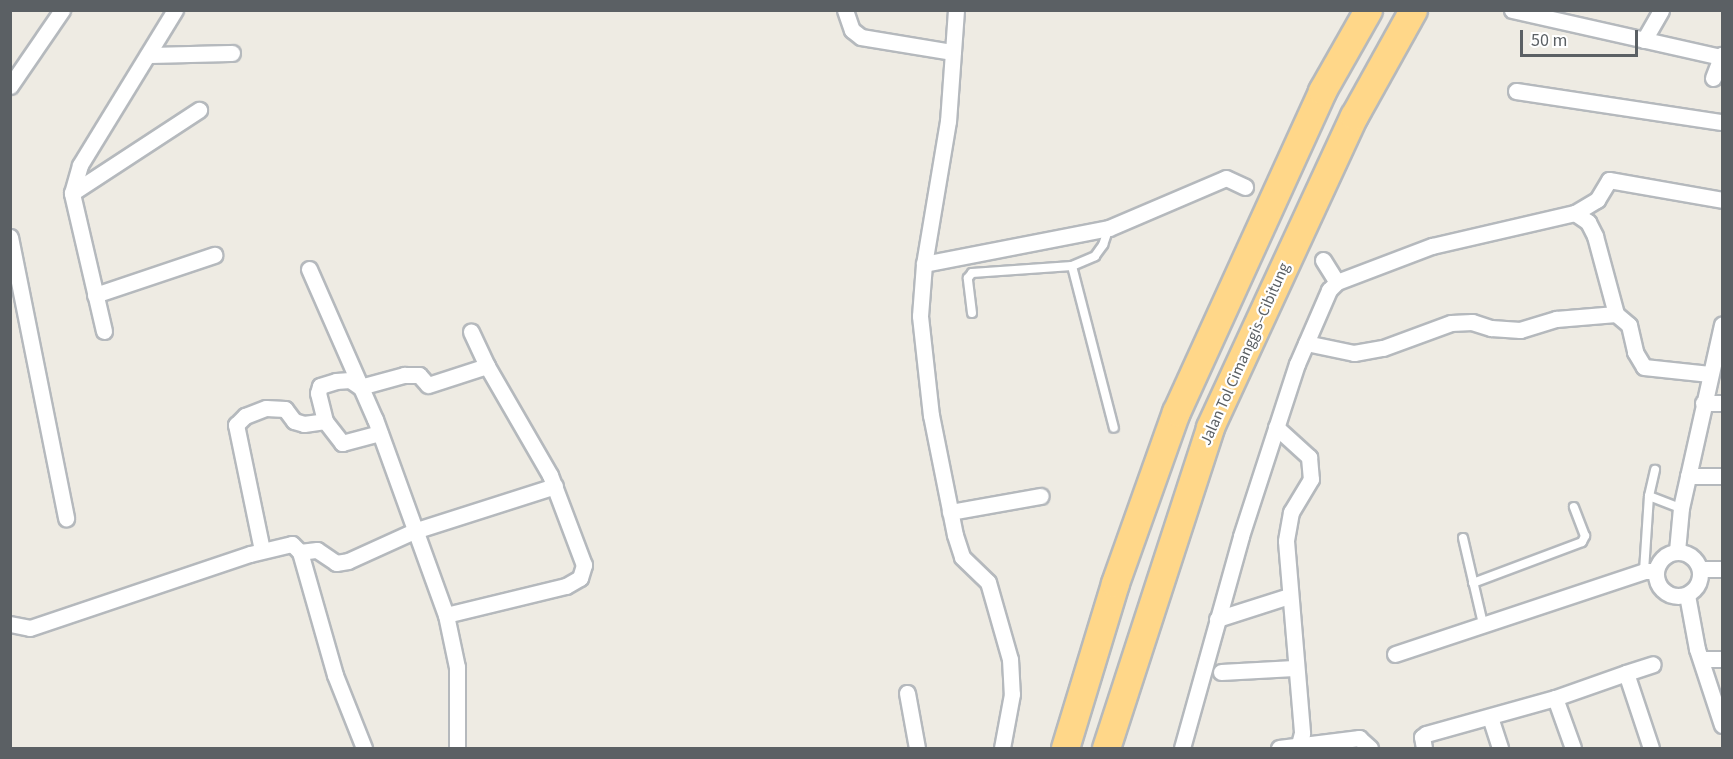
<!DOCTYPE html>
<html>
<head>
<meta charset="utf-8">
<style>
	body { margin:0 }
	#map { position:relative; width:1733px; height:759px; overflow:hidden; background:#eeebe3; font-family:"Source Sans 3",sans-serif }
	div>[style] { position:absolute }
	.roads { filter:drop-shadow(2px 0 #b5b9bd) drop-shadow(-2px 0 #b5b9bd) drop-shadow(0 2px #b5b9bd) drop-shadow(0 -2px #b5b9bd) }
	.lane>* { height:8px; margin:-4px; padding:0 4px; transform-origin:4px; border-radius:4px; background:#fff }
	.street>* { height:15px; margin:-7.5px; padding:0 7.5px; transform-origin:7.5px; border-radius:7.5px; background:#fff }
	.street>.ring { margin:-7.5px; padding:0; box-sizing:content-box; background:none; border:15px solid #fff; border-radius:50% }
	.highway>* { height:27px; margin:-13.5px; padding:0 13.5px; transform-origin:13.5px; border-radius:13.5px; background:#ffd789 }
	span { translate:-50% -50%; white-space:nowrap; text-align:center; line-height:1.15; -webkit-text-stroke:4.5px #fff; paint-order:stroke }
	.street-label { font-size:16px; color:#5b6064 }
	.frame { position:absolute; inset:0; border:12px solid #5b6064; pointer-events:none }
	.scale { position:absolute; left:1520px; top:30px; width:118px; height:27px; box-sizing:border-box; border:3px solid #5b6064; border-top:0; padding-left:8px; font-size:18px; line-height:21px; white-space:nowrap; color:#5b6064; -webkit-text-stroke:4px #fff; paint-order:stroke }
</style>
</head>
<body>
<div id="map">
	<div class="roads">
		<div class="lane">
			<i style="left:1072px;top:266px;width:167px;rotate:75.5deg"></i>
			<i style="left:972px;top:313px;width:35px;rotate:-97deg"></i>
			<i style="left:968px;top:278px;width:6px;rotate:-51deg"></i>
			<i style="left:972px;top:273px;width:100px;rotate:-4deg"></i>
			<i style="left:1072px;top:266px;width:25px;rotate:-23deg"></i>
			<i style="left:1095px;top:256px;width:14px;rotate:-54deg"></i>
			<i style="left:1103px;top:245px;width:18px;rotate:-71deg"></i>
			<i style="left:1649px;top:496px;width:34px;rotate:21deg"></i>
			<i style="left:1463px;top:538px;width:88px;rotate:76.9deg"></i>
			<i style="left:1644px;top:571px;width:75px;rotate:-86.2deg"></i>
			<i style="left:1649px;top:496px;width:27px;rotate:-77deg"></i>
			<i style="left:1473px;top:583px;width:116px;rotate:-20.6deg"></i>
			<i style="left:1582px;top:542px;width:7px;rotate:-63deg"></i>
			<i style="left:1585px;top:536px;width:31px;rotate:-111deg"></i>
		</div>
		<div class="street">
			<i style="left:845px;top:10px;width:21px;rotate:71deg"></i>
			<i style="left:852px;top:30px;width:11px;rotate:38deg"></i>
			<i style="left:861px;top:37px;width:93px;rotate:9.3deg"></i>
			<i style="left:956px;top:10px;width:111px;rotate:94.1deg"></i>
			<i style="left:948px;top:121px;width:145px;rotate:99.5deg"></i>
			<i style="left:924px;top:264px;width:52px;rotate:94.4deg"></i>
			<i style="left:920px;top:316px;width:100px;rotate:83.7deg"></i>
			<i style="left:931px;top:415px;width:122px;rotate:78.7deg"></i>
			<i style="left:955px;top:535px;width:23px;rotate:72deg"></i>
			<i style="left:962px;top:557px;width:36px;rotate:44deg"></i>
			<i style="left:988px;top:582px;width:80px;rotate:74.1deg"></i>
			<i style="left:1010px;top:659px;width:35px;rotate:87deg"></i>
			<i style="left:1012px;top:694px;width:55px;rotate:100.5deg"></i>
			<i style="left:1512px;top:10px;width:214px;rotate:12.7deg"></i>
			<i style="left:1644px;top:40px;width:34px;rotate:-60deg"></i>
			<i style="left:148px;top:55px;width:84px;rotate:-1.4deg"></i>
			<i style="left:1713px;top:78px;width:25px;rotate:-69deg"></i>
			<i style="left:10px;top:86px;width:92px;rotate:-55.6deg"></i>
			<i style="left:1516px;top:91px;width:208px;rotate:8.6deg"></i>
			<i style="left:72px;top:193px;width:152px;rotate:-33.2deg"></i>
			<i style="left:1575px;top:213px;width:16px;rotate:35deg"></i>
			<i style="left:1588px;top:222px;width:16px;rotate:63deg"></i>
			<i style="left:1595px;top:236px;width:81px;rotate:74.9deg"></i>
			<i style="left:10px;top:237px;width:287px;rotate:78.7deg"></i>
			<i style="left:1323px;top:260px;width:26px;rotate:58deg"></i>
			<i style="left:924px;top:264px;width:188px;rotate:-11deg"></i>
			<i style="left:1109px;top:228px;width:127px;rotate:-23.1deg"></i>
			<i style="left:1226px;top:178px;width:21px;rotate:25deg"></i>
			<i style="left:309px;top:269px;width:164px;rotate:66.3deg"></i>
			<i style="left:375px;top:419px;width:208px;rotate:70.1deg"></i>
			<i style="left:446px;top:615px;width:53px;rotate:78.1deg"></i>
			<i style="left:457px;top:667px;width:81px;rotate:90deg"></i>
			<i style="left:95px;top:295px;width:126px;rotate:-18.6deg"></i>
			<i style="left:104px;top:331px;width:142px;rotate:-103.1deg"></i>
			<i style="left:72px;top:193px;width:29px;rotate:-74deg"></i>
			<i style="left:80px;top:165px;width:182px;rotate:-58.5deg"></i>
			<i style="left:1306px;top:343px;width:49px;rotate:11.8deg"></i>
			<i style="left:1354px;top:353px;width:29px;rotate:-10deg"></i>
			<i style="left:1383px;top:348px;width:72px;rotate:-20.2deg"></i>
			<i style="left:1451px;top:323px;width:21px;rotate:-3deg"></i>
			<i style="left:1472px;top:322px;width:20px;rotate:18deg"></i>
			<i style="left:1491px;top:328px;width:29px;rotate:4deg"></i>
			<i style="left:1520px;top:330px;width:38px;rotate:-17deg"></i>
			<i style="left:1556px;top:319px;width:60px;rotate:-4.8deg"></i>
			<i style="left:1616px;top:314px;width:17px;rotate:40deg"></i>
			<i style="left:1629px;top:325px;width:28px;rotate:77deg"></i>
			<i style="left:1635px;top:352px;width:17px;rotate:59deg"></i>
			<i style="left:1644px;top:367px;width:66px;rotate:6.1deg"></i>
			<i style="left:1703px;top:403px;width:19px"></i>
			<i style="left:325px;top:421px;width:28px;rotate:52deg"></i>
			<i style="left:342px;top:443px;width:39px;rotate:-15deg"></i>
			<i style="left:1276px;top:427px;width:45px;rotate:42.3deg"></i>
			<i style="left:1309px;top:457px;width:22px;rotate:85deg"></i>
			<i style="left:1311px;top:479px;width:39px;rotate:121deg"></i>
			<i style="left:1291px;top:512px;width:29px;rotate:100deg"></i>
			<i style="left:1286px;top:541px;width:193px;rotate:85.2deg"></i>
			<i style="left:1302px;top:733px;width:16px;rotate:105deg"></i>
			<i style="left:1688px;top:476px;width:34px"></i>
			<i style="left:950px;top:512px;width:92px;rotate:-10deg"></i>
			<i style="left:262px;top:550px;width:128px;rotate:-101.7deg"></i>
			<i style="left:236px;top:425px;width:13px;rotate:-45deg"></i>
			<i style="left:245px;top:416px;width:22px;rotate:-21deg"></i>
			<i style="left:266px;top:408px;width:19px;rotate:3deg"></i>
			<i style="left:285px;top:409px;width:15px;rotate:53deg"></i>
			<i style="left:294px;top:421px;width:10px;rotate:17deg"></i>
			<i style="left:304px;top:424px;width:21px;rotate:-8deg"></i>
			<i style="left:325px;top:421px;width:29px;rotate:-104deg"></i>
			<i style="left:318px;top:393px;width:7px;rotate:-74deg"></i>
			<i style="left:320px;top:386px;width:17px;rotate:-17deg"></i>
			<i style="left:336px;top:381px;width:14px;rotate:-4deg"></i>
			<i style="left:350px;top:380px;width:12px;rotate:35deg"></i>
			<i style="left:360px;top:387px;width:46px;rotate:-15.3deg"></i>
			<i style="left:404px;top:375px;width:15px"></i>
			<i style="left:419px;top:375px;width:13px;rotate:48deg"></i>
			<i style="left:428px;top:385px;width:62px;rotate:-17.9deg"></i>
			<i style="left:1677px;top:551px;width:43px;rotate:-84.7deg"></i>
			<i style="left:1681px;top:508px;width:188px;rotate:-77.4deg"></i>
			<i class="ring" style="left:1656px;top:552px;width:29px;height:29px"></i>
			<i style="left:300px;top:552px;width:17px;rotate:-7deg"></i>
			<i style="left:317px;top:550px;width:23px;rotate:34deg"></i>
			<i style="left:336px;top:563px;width:12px;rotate:-9deg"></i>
			<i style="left:348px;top:561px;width:72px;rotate:-24.4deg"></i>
			<i style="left:414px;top:531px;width:148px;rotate:-17.7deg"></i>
			<i style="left:1701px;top:569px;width:21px"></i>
			<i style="left:1687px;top:595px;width:55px;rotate:79.5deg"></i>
			<i style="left:1697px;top:649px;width:80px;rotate:71.8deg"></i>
			<i style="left:446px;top:615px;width:123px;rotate:-13.6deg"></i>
			<i style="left:566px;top:586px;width:16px;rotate:-30deg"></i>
			<i style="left:580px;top:578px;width:14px;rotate:-73deg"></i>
			<i style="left:584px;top:565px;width:96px;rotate:-110.7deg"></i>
			<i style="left:550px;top:475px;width:126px;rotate:-120deg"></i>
			<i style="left:487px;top:366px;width:38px;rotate:-115deg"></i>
			<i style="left:1217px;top:619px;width:76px;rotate:-17.7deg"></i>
			<i style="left:10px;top:624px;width:20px;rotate:11deg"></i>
			<i style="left:30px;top:628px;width:232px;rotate:-18.6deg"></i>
			<i style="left:250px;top:554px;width:43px;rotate:-13.4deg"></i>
			<i style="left:292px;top:544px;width:11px;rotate:45deg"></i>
			<i style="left:300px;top:552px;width:128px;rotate:74.1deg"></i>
			<i style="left:335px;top:675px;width:79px;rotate:68.3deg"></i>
			<i style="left:1395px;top:654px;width:262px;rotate:-18.4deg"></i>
			<i style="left:1644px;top:571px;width:11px"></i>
			<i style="left:1702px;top:659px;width:20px"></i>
			<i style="left:1221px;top:672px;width:73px;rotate:-3.1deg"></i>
			<i style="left:1626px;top:673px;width:28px;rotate:-18deg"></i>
			<i style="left:907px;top:693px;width:56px;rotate:79.7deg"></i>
			<i style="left:1555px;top:698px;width:53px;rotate:70.2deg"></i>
			<i style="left:1490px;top:717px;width:33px;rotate:72deg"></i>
			<i style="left:1182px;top:748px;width:220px;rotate:-74.4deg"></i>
			<i style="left:1241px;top:536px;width:181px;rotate:-72deg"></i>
			<i style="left:1297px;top:364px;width:81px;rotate:-66.6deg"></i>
			<i style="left:1329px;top:290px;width:11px;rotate:-45deg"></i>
			<i style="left:1337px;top:282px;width:102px;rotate:-20.8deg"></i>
			<i style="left:1432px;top:246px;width:147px;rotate:-13deg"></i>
			<i style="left:1575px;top:213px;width:26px;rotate:-31deg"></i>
			<i style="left:1597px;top:200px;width:23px;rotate:-59deg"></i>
			<i style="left:1609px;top:180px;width:115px;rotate:10deg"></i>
			<i style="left:1279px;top:748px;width:81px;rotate:-7.1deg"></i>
			<i style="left:1359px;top:738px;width:15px;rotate:42deg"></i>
			<i style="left:1424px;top:748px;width:11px;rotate:-100deg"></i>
			<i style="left:1422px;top:737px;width:5px;rotate:-37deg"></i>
			<i style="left:1426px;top:734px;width:134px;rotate:-15.6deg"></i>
			<i style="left:1555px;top:698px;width:75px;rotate:-19.4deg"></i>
			<i style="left:1626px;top:673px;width:79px;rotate:71.6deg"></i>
		</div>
		<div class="highway">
			<i style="left:1065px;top:748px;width:172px;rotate:-73.1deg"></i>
			<i style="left:1115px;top:583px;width:182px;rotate:-70.4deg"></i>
			<i style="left:1176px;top:412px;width:353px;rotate:-65.5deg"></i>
			<i style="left:1322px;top:91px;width:93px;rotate:-60.4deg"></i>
			<i style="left:1106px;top:748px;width:337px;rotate:-72deg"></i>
			<i style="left:1210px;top:427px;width:343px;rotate:-65.2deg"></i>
			<i style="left:1354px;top:116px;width:121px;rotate:-60.9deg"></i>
		</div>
	</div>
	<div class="street-label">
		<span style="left:1245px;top:354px;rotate:-66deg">Jalan Tol Cimanggis–Cibitung</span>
	</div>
	<div class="frame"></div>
	<div class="scale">50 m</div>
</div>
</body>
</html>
